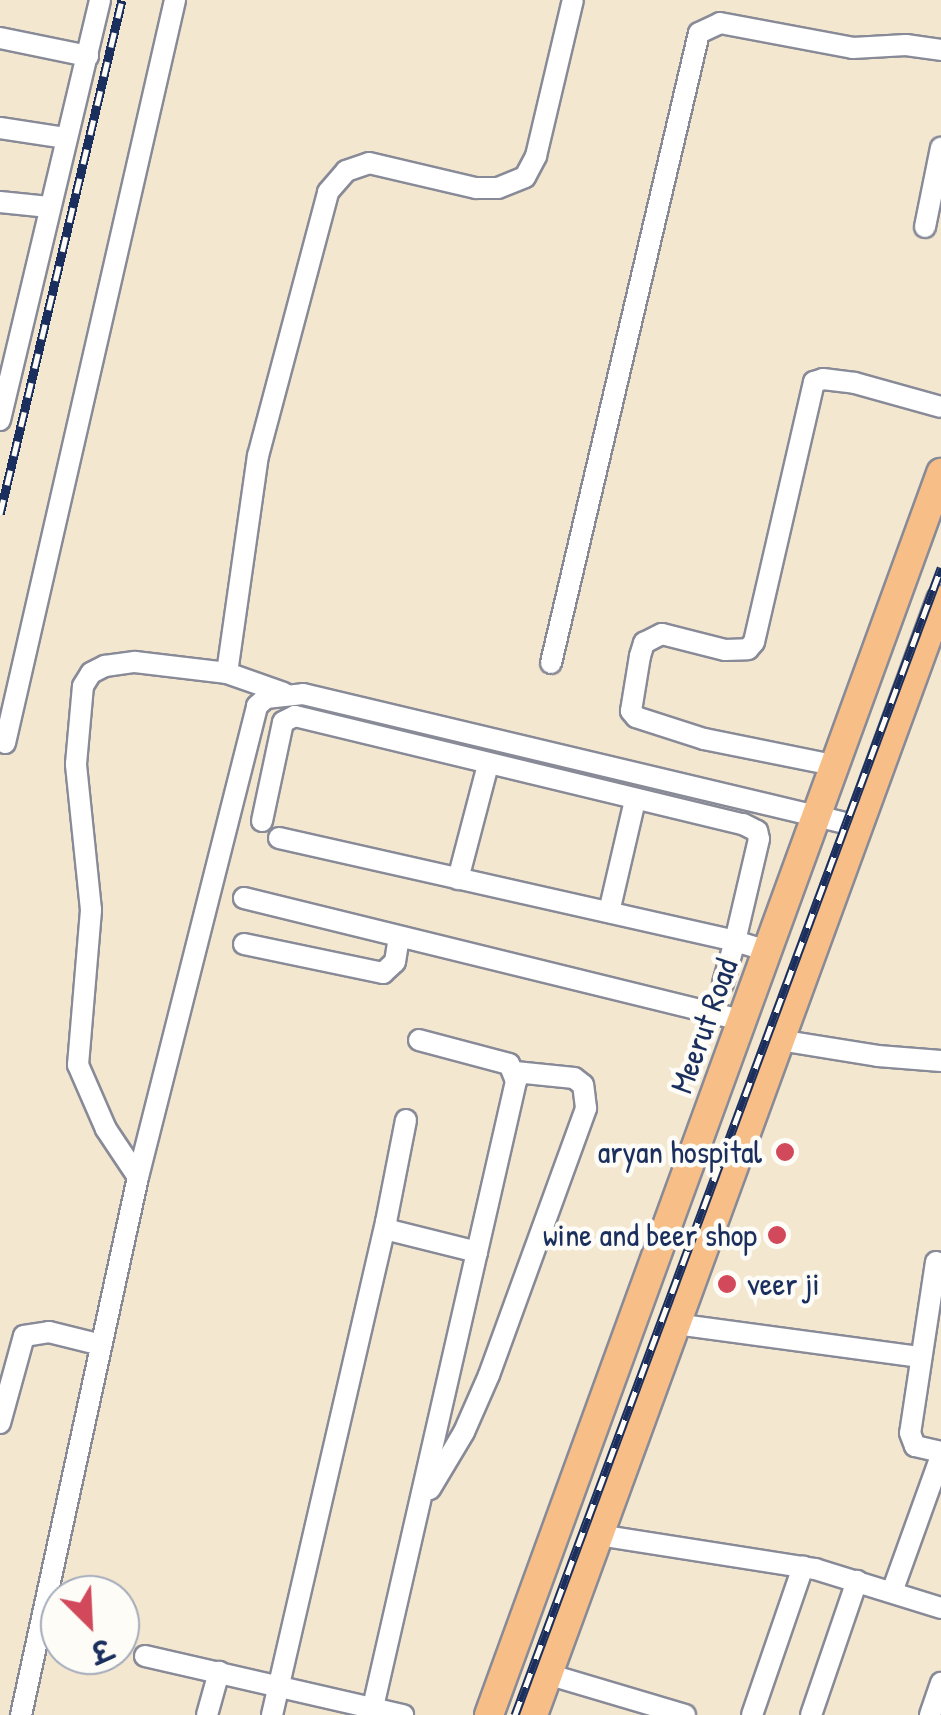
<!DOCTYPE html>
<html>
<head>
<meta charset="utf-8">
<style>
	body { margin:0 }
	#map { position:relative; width:941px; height:1715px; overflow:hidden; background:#f4e7d0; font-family:"Patrick Hand","Playpen Sans Deva",sans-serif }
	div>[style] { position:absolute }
	.roads { filter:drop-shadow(2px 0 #888b97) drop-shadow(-2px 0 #888b97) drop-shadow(0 2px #888b97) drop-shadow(0 -2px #888b97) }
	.minor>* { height:20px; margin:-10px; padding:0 10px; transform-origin:10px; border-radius:10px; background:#fff }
	.highway>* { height:28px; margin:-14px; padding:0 14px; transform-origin:14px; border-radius:14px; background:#f7be87 }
	.rail>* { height:9px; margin-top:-4.5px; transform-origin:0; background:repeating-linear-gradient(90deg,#fdfcf7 0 15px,#1b2f5e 0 30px); box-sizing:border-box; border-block:2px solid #1b2f5e }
	.dots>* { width:28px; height:28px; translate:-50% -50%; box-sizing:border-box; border:5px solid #fdfcf7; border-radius:50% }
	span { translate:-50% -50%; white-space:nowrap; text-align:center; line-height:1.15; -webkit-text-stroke:9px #fdfcf7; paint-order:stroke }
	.street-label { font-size:32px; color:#1b2f5e }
	.poi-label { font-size:32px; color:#1b2f5e }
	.right { translate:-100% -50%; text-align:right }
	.left { translate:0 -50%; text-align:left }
	.north { position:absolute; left:40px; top:1575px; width:100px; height:100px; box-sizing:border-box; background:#fdfcf7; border:2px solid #a3aaba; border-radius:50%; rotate:156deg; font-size:28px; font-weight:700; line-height:40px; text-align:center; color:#1b2f5e }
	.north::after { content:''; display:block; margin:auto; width:35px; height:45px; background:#d1495b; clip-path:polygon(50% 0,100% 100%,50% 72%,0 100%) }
</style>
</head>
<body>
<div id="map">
	<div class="roads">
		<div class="minor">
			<i style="left:0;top:38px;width:90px;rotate:11.6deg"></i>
			<i style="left:0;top:128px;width:67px;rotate:8.6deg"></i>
			<i style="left:0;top:202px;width:49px;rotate:5.8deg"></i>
			<i style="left:925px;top:227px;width:81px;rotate:-78.6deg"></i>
			<i style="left:0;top:420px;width:432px;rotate:-76.6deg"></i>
			<i style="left:551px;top:663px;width:647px;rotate:-76.78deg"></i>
			<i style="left:699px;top:33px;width:23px;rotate:-25deg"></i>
			<i style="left:720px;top:23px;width:135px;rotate:10.6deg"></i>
			<i style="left:853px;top:48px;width:53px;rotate:-3.2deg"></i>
			<i style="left:906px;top:45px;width:35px;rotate:8deg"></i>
			<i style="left:227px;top:673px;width:219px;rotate:-81.9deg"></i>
			<i style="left:258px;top:456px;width:273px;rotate:-75.1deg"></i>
			<i style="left:328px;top:192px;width:28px;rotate:-49deg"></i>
			<i style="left:346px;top:171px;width:24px;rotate:-19deg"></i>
			<i style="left:369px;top:163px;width:110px;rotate:13.2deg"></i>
			<i style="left:476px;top:188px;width:22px"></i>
			<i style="left:498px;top:188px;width:29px;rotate:-22deg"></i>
			<i style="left:525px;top:177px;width:24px;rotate:-62deg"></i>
			<i style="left:536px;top:156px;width:160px;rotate:-76.7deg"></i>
			<i style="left:5px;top:743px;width:762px;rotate:-77.11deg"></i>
			<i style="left:833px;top:765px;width:132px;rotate:-168.6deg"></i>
			<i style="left:704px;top:739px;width:71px;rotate:-162.1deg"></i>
			<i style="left:636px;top:717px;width:8px;rotate:-130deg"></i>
			<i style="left:631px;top:711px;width:56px;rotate:-80.7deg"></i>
			<i style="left:640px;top:656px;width:14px;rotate:-73deg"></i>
			<i style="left:644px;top:643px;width:20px;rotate:-27deg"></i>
			<i style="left:662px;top:634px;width:65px;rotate:14.3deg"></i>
			<i style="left:725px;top:650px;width:23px;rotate:-2deg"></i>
			<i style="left:748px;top:649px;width:9px;rotate:-49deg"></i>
			<i style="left:754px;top:642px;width:267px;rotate:-77deg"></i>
			<i style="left:814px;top:382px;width:9px;rotate:-18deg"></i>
			<i style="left:823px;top:379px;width:32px;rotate:7deg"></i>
			<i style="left:855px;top:383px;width:89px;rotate:15.6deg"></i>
			<i style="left:262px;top:821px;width:101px;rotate:-78deg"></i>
			<i style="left:283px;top:722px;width:13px;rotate:-27deg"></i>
			<i style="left:295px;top:716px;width:461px;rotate:13.6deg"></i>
			<i style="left:743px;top:824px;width:16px;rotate:27deg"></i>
			<i style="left:757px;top:831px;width:8px;rotate:76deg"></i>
			<i style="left:759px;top:839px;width:105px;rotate:103.2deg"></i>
			<i style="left:735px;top:941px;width:34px;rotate:17deg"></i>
			<i style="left:279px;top:838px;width:467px;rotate:12.7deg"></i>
			<i style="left:735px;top:941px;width:44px;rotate:105.9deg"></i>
			<i style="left:458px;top:879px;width:118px;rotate:-75.3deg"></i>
			<i style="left:244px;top:898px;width:516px;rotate:13.79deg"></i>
			<i style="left:609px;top:912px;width:115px;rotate:-76.9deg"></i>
			<i style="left:244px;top:944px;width:142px;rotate:11.8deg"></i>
			<i style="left:383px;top:973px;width:16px;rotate:-43deg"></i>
			<i style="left:395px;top:962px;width:25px;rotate:-81deg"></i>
			<i style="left:779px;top:1040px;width:100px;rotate:9.2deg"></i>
			<i style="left:878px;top:1056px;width:63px;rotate:4.5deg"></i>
			<i style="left:406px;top:1120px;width:104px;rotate:101.1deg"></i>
			<i style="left:386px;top:1222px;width:9px;rotate:69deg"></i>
			<i style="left:389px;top:1230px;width:91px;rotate:14deg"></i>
			<i style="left:138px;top:1177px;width:58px;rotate:-123.7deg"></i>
			<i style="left:106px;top:1129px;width:70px;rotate:-113.6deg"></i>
			<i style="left:78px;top:1065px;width:156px;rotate:-85.2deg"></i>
			<i style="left:91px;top:910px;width:147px;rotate:-95.9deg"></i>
			<i style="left:76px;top:764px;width:78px;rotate:-84.9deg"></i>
			<i style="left:83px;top:686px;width:15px;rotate:-58deg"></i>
			<i style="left:91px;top:673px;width:16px;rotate:-27deg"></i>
			<i style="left:105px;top:666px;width:30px;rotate:-8deg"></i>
			<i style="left:135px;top:662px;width:93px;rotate:6.8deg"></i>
			<i style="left:227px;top:673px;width:60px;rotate:19.3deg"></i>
			<i style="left:936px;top:1262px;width:173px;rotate:98.6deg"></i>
			<i style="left:910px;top:1433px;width:14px;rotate:69deg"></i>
			<i style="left:915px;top:1446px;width:27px;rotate:13deg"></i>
			<i style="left:675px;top:1324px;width:247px;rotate:7.7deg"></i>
			<i style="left:0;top:1423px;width:90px;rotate:-74.6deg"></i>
			<i style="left:24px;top:1336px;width:25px;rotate:-9deg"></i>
			<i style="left:49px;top:1332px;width:54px;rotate:14deg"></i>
			<i style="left:430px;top:1489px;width:66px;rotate:-59.2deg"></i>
			<i style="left:464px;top:1432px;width:62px;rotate:-66.3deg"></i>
			<i style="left:489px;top:1375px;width:284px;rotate:-70deg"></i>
			<i style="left:586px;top:1108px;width:23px;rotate:-97deg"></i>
			<i style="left:583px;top:1085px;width:11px;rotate:-142deg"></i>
			<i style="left:574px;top:1078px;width:59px;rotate:-174.2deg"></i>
			<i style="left:598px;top:1535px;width:220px;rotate:8.9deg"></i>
			<i style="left:815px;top:1569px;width:132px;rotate:17.2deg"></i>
			<i style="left:892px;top:1592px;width:145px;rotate:-70.2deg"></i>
			<i style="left:145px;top:1656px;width:265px;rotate:12.9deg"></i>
			<i style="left:547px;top:1674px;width:144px;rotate:16.5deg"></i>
			<i style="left:373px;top:1707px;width:642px;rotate:-77.13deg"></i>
			<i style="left:516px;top:1081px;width:18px;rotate:-112deg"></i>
			<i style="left:509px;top:1064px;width:93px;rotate:-165.1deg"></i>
			<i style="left:21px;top:1715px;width:551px;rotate:-77.73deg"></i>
			<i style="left:138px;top:1177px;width:486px;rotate:-75.8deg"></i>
			<i style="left:257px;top:706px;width:12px;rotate:-42deg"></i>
			<i style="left:266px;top:698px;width:37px;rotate:-6deg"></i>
			<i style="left:303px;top:694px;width:570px;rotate:13.38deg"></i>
			<i style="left:207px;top:1715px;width:45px;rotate:-74.4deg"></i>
			<i style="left:272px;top:1715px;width:506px;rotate:-76.98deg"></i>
			<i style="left:752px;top:1715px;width:157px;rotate:-71deg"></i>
			<i style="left:811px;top:1715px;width:142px;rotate:-71.1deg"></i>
			<i style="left:930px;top:1715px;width:34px;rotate:-71deg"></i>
		</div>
		<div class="highway">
			<i style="left:489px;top:1715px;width:1322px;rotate:-70deg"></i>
			<i style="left:533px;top:1715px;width:1187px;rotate:-69.9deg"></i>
		</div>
	</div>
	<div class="rail">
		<i style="left:0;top:514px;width:528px;rotate:-76.65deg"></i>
		<i style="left:515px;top:1715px;width:1224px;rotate:-69.62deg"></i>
	</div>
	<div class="dots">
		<i style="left:785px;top:1152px;background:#d1495b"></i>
		<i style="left:777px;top:1235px;background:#d1495b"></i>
		<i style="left:727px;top:1284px;background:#d1495b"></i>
	</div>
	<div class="street-label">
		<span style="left:704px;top:1026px;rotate:-70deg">Meerut Road</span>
	</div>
	<div class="poi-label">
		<span class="right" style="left:762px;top:1152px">aryan hospital</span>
		<span class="right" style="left:757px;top:1235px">wine and beer shop</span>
		<span class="left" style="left:747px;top:1284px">veer ji</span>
	</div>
	<div class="north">उ</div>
</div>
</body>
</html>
